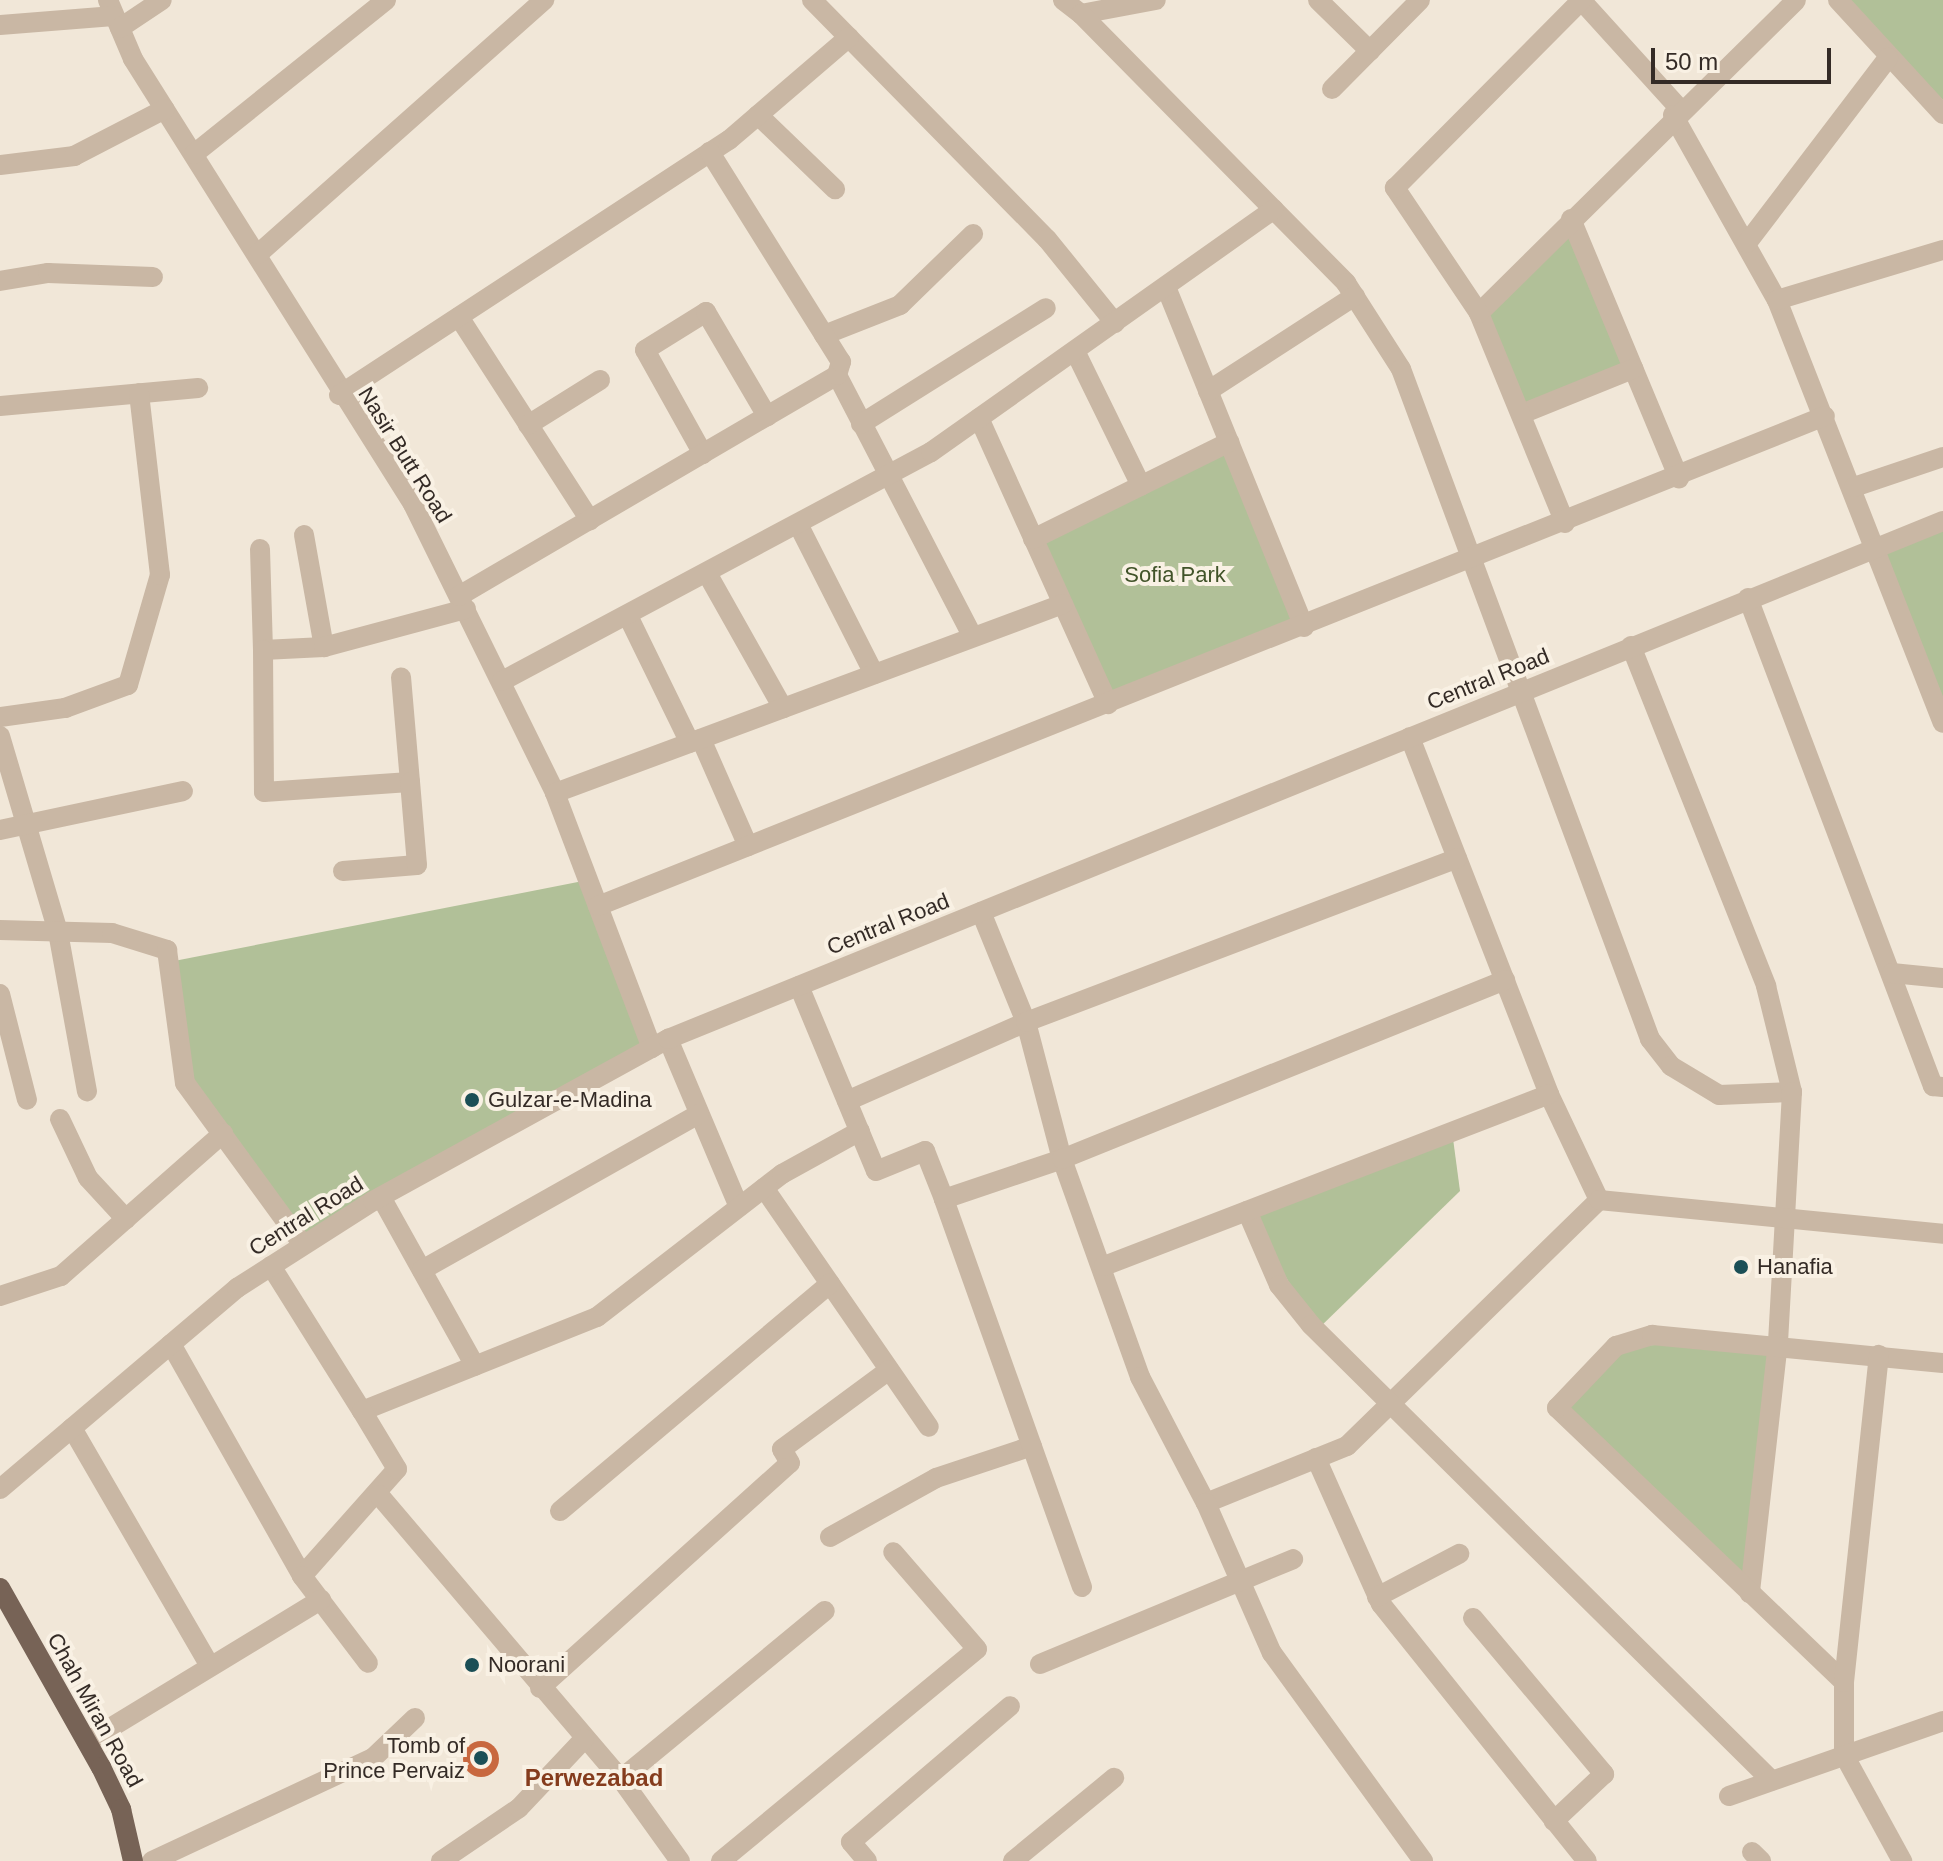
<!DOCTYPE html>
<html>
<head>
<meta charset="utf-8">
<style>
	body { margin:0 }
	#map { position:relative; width:1943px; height:1861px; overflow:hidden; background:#f1e7d8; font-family:Arial,sans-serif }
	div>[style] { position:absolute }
	.green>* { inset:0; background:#b1c098 }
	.building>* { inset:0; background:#c8683f }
	.round { border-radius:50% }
	.minor>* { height:20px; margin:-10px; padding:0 10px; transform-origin:10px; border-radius:10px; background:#c9b7a4 }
	.major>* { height:20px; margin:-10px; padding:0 10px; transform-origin:10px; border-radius:10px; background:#776356 }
	.dots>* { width:22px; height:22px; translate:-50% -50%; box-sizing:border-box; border:4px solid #f9f1e4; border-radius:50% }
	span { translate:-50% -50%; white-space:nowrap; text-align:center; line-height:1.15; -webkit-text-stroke:8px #f9f1e4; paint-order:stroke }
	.street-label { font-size:22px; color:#342b26 }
	.park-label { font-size:22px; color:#415329 }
	.poi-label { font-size:22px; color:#342b26 }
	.left { translate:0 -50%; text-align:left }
	.right { translate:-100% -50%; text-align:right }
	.neighbourhood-label { font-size:24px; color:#853c1d; font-weight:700 }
	.scale { position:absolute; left:1651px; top:48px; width:180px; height:36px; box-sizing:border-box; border:4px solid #342b26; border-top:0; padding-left:10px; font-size:24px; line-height:28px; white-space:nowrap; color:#342b26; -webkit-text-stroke:6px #f9f1e4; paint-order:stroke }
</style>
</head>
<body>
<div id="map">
	<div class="green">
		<i style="clip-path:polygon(1838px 0,1943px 0,1943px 100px)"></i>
		<i style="clip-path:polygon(1571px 219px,1633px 369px,1524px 413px,1479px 313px)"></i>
		<i style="clip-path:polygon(1229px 442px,1304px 627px,1108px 704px,1033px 539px)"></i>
		<i style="clip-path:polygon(1943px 527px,1943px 725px,1872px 547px)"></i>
		<i style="clip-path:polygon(588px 880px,652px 1048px,303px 1245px,185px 1083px,169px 962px)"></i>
		<i style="clip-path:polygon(1452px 1131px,1460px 1191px,1317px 1330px,1247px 1211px)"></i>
		<i style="clip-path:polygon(1778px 1342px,1750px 1593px,1561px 1416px,1616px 1346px)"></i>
	</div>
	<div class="building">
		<i class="round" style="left:463px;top:1741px;width:36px;height:36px"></i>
	</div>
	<div class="minor">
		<i style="left:108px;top:0;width:64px;rotate:67deg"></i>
		<i style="left:133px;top:59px;width:526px;rotate:57.82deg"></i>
		<i style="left:413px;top:504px;width:322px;rotate:63.8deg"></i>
		<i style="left:555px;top:793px;width:273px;rotate:69.2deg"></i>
		<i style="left:812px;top:0;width:335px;rotate:45.5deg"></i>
		<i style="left:1047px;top:239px;width:108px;rotate:51deg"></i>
		<i style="left:1063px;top:0;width:23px;rotate:38deg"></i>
		<i style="left:1081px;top:14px;width:76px;rotate:-10.6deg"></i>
		<i style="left:1318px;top:0;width:73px;rotate:44.4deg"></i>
		<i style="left:1581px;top:0;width:147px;rotate:47.8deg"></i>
		<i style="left:1838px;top:0;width:155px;rotate:47.4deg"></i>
		<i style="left:1081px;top:14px;width:378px;rotate:45.4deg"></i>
		<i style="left:1346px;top:283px;width:102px;rotate:57.4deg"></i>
		<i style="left:1401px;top:369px;width:715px;rotate:69.61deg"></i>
		<i style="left:1650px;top:1039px;width:34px;rotate:52deg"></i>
		<i style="left:1671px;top:1066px;width:56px;rotate:31.1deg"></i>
		<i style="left:1719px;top:1095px;width:73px;rotate:-2.4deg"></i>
		<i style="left:0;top:25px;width:114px;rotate:-4.5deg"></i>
		<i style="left:120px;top:28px;width:50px;rotate:-33.7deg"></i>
		<i style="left:1332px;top:89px;width:125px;rotate:-45.3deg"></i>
		<i style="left:758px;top:115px;width:107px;rotate:43.9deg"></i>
		<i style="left:1673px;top:115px;width:212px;rotate:60.7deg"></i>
		<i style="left:1777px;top:300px;width:454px;rotate:68.6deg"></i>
		<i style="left:194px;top:154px;width:246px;rotate:-38.7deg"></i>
		<i style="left:0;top:165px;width:75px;rotate:-6.9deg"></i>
		<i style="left:74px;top:156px;width:102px;rotate:-27.3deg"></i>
		<i style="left:1571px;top:219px;width:281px;rotate:67.4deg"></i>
		<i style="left:1747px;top:243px;width:233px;rotate:-52.7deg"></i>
		<i style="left:258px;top:254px;width:383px;rotate:-41.6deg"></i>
		<i style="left:0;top:281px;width:49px;rotate:-9.5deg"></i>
		<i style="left:48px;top:273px;width:105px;rotate:2.2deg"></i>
		<i style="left:1166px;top:287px;width:367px;rotate:67.9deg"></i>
		<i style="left:1777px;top:300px;width:173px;rotate:-16.8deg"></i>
		<i style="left:1479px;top:313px;width:445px;rotate:-44.6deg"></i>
		<i style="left:459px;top:317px;width:242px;rotate:57.2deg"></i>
		<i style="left:824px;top:335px;width:82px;rotate:-21.5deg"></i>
		<i style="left:900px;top:305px;width:102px;rotate:-44.2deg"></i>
		<i style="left:1075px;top:351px;width:150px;rotate:63.9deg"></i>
		<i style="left:837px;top:375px;width:295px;rotate:62.6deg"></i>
		<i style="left:1208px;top:391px;width:175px;rotate:-32.9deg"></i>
		<i style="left:339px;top:395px;width:466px;rotate:-33.2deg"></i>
		<i style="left:729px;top:140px;width:158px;rotate:-40.6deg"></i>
		<i style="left:0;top:406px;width:199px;rotate:-5.2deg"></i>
		<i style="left:1524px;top:413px;width:118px;rotate:-22deg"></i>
		<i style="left:979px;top:418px;width:314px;rotate:65.7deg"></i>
		<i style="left:861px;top:424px;width:218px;rotate:-32.1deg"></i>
		<i style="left:528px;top:425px;width:85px;rotate:-32deg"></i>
		<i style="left:703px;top:454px;width:119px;rotate:-119.1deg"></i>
		<i style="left:645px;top:350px;width:72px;rotate:-31.9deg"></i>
		<i style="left:706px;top:312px;width:121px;rotate:59.6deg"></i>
		<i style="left:1854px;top:487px;width:94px;rotate:-18.6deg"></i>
		<i style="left:1565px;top:523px;width:227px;rotate:-112.3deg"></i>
		<i style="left:1479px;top:313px;width:151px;rotate:-123.9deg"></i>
		<i style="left:1395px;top:188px;width:265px;rotate:-45.2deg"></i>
		<i style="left:799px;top:526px;width:166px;rotate:63.1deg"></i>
		<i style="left:304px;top:535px;width:114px;rotate:79.9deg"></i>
		<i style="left:1033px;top:539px;width:219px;rotate:-26.3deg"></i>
		<i style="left:260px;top:549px;width:101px;rotate:88.3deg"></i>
		<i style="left:263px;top:650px;width:61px;rotate:-2.8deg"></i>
		<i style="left:324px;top:647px;width:147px;rotate:-15deg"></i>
		<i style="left:708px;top:575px;width:153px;rotate:60.6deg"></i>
		<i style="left:459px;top:596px;width:438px;rotate:-30.3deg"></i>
		<i style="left:837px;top:375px;width:14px;rotate:-73deg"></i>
		<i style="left:841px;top:362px;width:248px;rotate:-122deg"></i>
		<i style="left:1748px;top:598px;width:522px;rotate:69.24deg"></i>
		<i style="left:1933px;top:1086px;width:10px;rotate:6deg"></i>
		<i style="left:628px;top:616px;width:141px;rotate:64deg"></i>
		<i style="left:1631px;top:646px;width:366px;rotate:68.3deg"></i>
		<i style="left:1766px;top:986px;width:109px;rotate:76.2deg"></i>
		<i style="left:1792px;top:1092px;width:250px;rotate:93.2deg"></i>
		<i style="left:1778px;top:1342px;width:253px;rotate:96.4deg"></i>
		<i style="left:263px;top:650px;width:142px;rotate:89.6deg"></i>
		<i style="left:264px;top:792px;width:146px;rotate:-3.9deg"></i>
		<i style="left:410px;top:782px;width:105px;rotate:-94.9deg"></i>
		<i style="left:502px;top:681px;width:486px;rotate:-28.1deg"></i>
		<i style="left:931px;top:452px;width:420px;rotate:-35.3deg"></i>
		<i style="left:0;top:717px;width:66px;rotate:-7.9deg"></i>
		<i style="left:65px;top:708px;width:67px;rotate:-20.1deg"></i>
		<i style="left:128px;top:685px;width:115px;rotate:-73.8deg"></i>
		<i style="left:160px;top:575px;width:183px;rotate:-96.6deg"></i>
		<i style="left:0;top:736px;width:204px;rotate:73.5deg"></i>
		<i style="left:58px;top:932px;width:162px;rotate:79.7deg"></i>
		<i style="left:701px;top:739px;width:117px;rotate:66.3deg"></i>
		<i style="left:555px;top:793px;width:542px;rotate:-20.41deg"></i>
		<i style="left:0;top:830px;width:187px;rotate:-12deg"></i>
		<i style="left:343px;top:871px;width:74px;rotate:-4.6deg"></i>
		<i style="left:417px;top:865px;width:83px;rotate:-94.8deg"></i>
		<i style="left:598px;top:906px;width:1321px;rotate:-21.77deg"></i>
		<i style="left:981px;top:912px;width:119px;rotate:67.8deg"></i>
		<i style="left:1026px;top:1022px;width:142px;rotate:75.3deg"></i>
		<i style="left:1062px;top:1159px;width:232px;rotate:70.3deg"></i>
		<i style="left:1140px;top:1377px;width:142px;rotate:62.4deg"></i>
		<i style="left:1206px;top:1503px;width:152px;rotate:-22deg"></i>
		<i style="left:1347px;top:1446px;width:352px;rotate:-44.3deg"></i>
		<i style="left:1599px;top:1200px;width:117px;rotate:-115.3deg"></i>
		<i style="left:1549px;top:1094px;width:383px;rotate:-111.3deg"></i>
		<i style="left:0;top:930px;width:112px;rotate:1.5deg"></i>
		<i style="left:112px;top:933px;width:58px;rotate:17.2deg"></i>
		<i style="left:167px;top:950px;width:134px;rotate:82.3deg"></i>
		<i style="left:185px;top:1083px;width:200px;rotate:53.9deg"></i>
		<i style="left:1892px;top:973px;width:51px;rotate:5.6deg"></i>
		<i style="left:799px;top:986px;width:200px;rotate:67.4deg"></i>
		<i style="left:876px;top:1171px;width:53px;rotate:-22.2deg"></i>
		<i style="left:925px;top:1151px;width:52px;rotate:68.4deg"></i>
		<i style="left:0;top:994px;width:109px;rotate:75.7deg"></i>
		<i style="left:668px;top:1039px;width:182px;rotate:67.1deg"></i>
		<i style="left:847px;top:1101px;width:196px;rotate:-23.8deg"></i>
		<i style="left:1026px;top:1022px;width:461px;rotate:-20.8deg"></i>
		<i style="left:60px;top:1119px;width:65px;rotate:64.6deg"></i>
		<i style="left:88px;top:1178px;width:56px;rotate:47.2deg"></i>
		<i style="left:764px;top:1188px;width:290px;rotate:55.4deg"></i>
		<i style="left:381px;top:1197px;width:193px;rotate:60.9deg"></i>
		<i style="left:1599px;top:1200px;width:346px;rotate:5.6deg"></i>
		<i style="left:1247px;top:1211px;width:81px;rotate:66.6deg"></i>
		<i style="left:1279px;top:1285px;width:51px;rotate:51.3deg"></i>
		<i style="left:1311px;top:1325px;width:648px;rotate:44.69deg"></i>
		<i style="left:271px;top:1266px;width:171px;rotate:57.9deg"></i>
		<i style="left:362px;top:1411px;width:253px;rotate:-21.8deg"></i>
		<i style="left:597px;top:1317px;width:234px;rotate:-37.7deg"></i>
		<i style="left:782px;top:1174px;width:89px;rotate:-28.9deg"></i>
		<i style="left:1104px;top:1266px;width:477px;rotate:-21.1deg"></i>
		<i style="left:422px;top:1270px;width:318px;rotate:-29.4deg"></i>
		<i style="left:0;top:1296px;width:64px;rotate:-18.2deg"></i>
		<i style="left:61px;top:1276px;width:216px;rotate:-41.4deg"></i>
		<i style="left:171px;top:1344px;width:266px;rotate:60.5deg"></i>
		<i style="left:302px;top:1576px;width:143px;rotate:-48.4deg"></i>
		<i style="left:397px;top:1469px;width:68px;rotate:-121.1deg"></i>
		<i style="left:72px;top:1428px;width:275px;rotate:59.9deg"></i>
		<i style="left:1316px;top:1458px;width:160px;rotate:66deg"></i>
		<i style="left:1381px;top:1604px;width:329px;rotate:51.3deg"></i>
		<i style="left:0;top:1489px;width:311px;rotate:-40.3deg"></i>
		<i style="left:237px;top:1288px;width:161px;rotate:-32.6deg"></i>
		<i style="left:373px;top:1201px;width:337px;rotate:-28.8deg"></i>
		<i style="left:668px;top:1039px;width:1376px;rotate:-22.11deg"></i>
		<i style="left:379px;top:1495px;width:373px;rotate:49.6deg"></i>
		<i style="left:621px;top:1779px;width:101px;rotate:54.3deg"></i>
		<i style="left:1206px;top:1503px;width:164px;rotate:66.3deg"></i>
		<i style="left:1272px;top:1653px;width:257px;rotate:54deg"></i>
		<i style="left:560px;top:1511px;width:353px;rotate:-40.1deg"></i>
		<i style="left:830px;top:1537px;width:121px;rotate:-29.1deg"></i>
		<i style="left:936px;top:1478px;width:101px;rotate:-18.4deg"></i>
		<i style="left:302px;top:1576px;width:109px;rotate:52.8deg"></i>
		<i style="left:1082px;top:1587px;width:412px;rotate:-109.6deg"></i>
		<i style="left:944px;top:1199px;width:125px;rotate:-18.7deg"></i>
		<i style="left:1062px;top:1159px;width:478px;rotate:-22deg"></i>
		<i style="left:1377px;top:1597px;width:93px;rotate:-27.7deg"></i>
		<i style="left:1473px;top:1618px;width:204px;rotate:50deg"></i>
		<i style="left:1604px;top:1774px;width:69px;rotate:136.8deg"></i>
		<i style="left:1040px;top:1664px;width:274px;rotate:-22.5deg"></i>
		<i style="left:1844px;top:1682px;width:397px;rotate:-136.3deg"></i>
		<i style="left:1557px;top:1408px;width:86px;rotate:-46.4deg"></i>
		<i style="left:1616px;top:1346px;width:38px;rotate:-17deg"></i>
		<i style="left:1652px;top:1335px;width:292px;rotate:5.5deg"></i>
		<i style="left:540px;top:1688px;width:336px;rotate:-42deg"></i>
		<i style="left:790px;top:1463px;width:16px;rotate:-120deg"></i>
		<i style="left:782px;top:1449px;width:133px;rotate:-36.4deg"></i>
		<i style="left:87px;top:1742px;width:274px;rotate:-31.3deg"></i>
		<i style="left:1844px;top:1756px;width:74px;rotate:-90deg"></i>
		<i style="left:1844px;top:1682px;width:329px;rotate:-83.9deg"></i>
		<i style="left:1849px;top:1764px;width:111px;rotate:61.3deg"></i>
		<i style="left:621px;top:1779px;width:264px;rotate:-39.5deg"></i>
		<i style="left:1729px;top:1796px;width:227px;rotate:-19.3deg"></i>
		<i style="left:1752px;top:1852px;width:13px;rotate:45deg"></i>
		<i style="left:152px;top:1861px;width:244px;rotate:-25deg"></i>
		<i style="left:373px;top:1758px;width:58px;rotate:-43.6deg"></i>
		<i style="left:441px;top:1861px;width:94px;rotate:-34.2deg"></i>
		<i style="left:519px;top:1808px;width:95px;rotate:-46.7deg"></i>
		<i style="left:721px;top:1861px;width:332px;rotate:-39.6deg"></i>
		<i style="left:977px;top:1649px;width:128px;rotate:-130.9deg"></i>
		<i style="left:867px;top:1861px;width:25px;rotate:-130deg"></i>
		<i style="left:851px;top:1842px;width:209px;rotate:-40.5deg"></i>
		<i style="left:1013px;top:1861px;width:131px;rotate:-39.4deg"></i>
	</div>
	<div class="major">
		<i style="left:0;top:1588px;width:206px;rotate:60.6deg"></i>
		<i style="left:101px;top:1767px;width:47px;rotate:64.5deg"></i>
		<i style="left:121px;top:1809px;width:53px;rotate:77deg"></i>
	</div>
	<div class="dots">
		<i style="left:472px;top:1100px;background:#1b4f56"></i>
		<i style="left:1741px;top:1267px;background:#1b4f56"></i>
		<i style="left:472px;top:1665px;background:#1b4f56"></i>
		<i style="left:481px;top:1758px;background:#1b4f56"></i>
	</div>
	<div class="street-label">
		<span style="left:405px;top:455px;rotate:58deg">Nasir Butt Road</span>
		<span style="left:1488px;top:679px;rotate:-22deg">Central Road</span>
		<span style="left:888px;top:924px;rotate:-22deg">Central Road</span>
		<span style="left:306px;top:1216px;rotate:-32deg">Central Road</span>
		<span style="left:95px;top:1710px;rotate:61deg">Chah Miran Road</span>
	</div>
	<div class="park-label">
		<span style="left:1175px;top:575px">Sofia Park</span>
	</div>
	<div class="poi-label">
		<span class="left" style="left:488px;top:1100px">Gulzar-e-Madina</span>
		<span class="left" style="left:1757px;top:1267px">Hanafia</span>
		<span class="left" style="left:488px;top:1665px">Noorani</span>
		<span class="right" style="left:465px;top:1758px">Tomb of<br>Prince Pervaiz</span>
	</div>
	<div class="neighbourhood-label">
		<span style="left:594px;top:1778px">Perwezabad</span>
	</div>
	<div class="scale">50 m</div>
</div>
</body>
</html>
